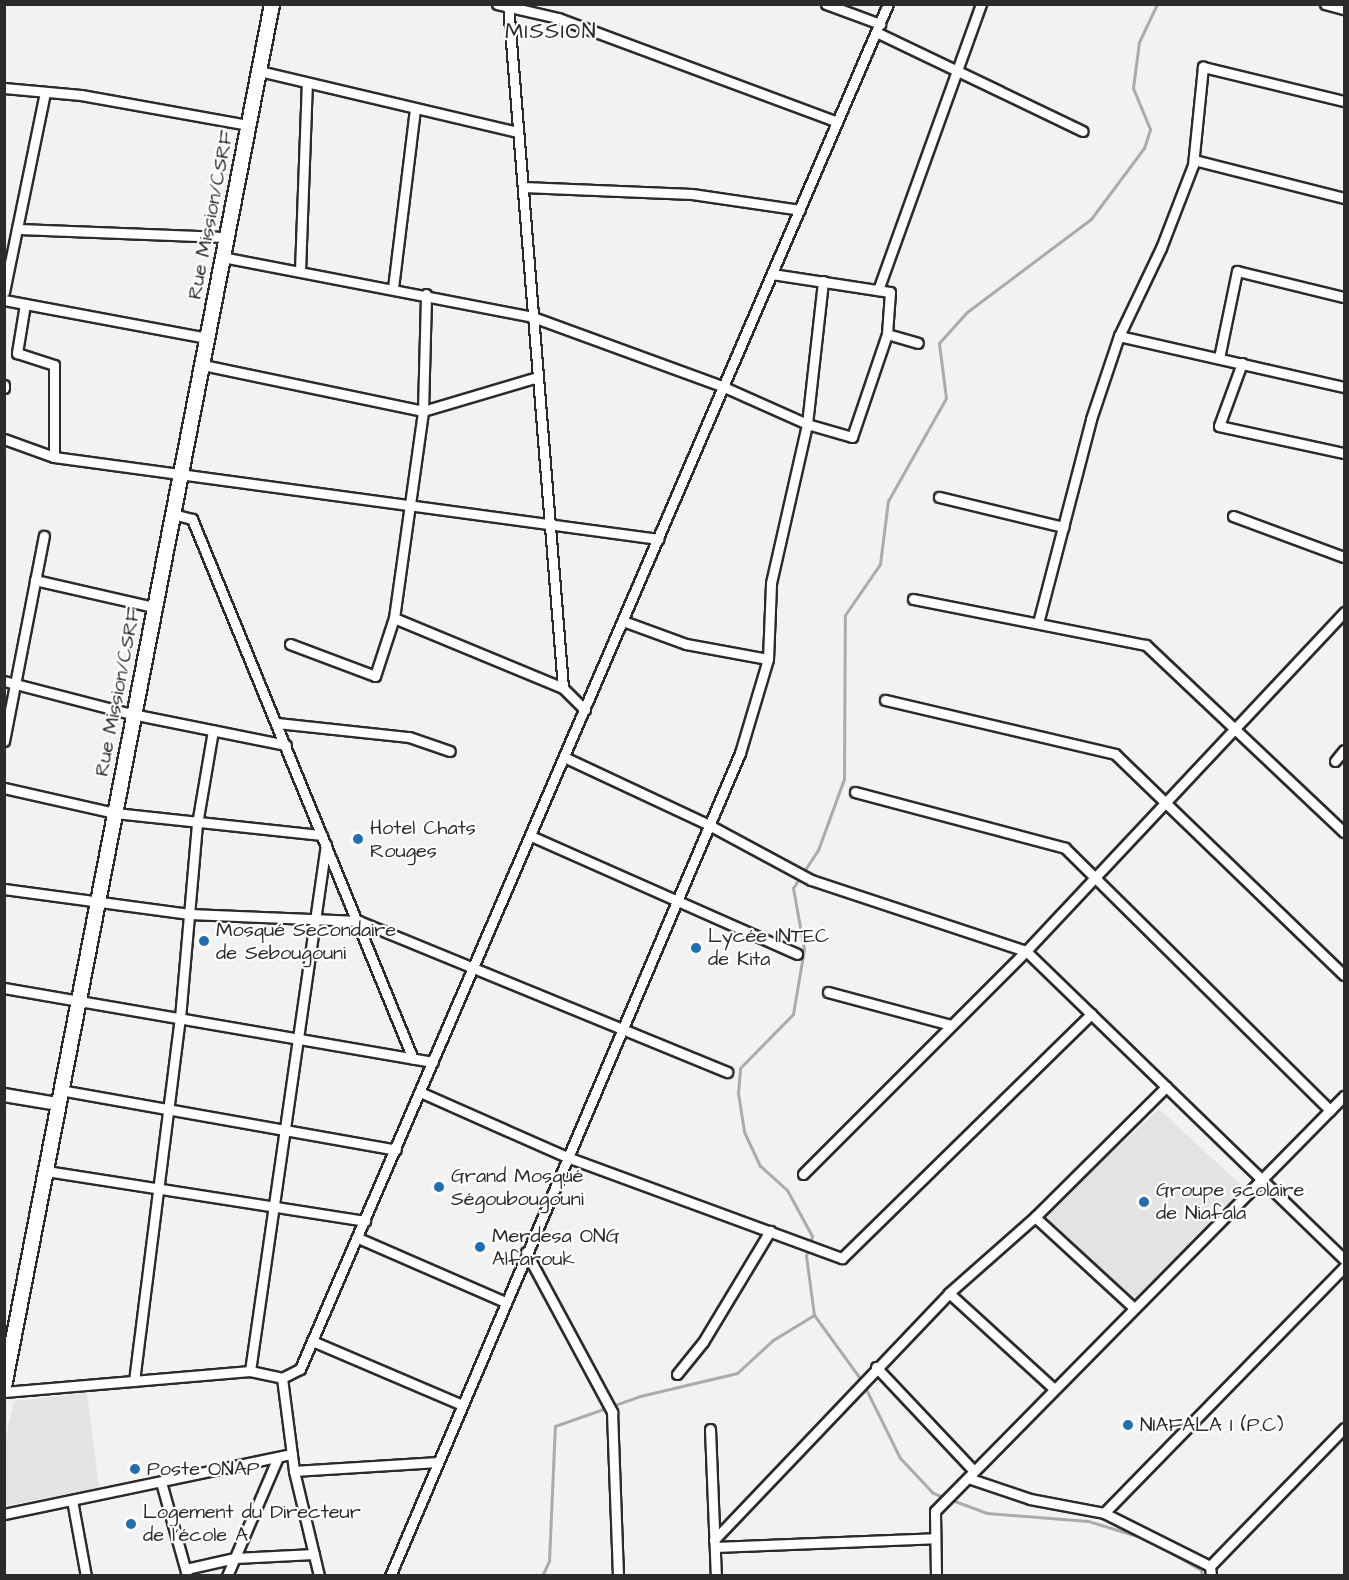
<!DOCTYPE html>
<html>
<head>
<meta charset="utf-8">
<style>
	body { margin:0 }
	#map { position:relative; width:1349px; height:1580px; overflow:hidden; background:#f2f2f2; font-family:"Architects Daughter",sans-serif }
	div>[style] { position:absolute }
	.built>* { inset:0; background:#e3e3e3 }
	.stream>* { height:3px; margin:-1.5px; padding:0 1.5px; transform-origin:1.5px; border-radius:1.5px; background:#ababab }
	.roads { filter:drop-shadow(2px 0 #2b2b2b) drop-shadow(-2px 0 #2b2b2b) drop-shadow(0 2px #2b2b2b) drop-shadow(0 -2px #2b2b2b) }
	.minor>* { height:9px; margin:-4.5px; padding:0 4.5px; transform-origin:4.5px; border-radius:4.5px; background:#fff }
	.tertiary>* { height:12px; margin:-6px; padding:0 6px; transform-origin:6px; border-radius:6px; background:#fff }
	.secondary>* { height:14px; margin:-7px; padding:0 7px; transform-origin:7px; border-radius:7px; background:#fff }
	.dots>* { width:16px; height:16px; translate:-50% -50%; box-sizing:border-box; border:3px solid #fff; border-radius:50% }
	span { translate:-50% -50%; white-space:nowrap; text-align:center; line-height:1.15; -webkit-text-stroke:4.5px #fff; paint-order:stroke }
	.street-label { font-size:20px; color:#2b2b2b }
	.poi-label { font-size:20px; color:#2b2b2b }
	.left { translate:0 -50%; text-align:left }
	.quarter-label { font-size:22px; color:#2b2b2b; letter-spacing:1.5px }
	.frame { position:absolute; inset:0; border:6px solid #2b2b2b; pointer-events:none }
</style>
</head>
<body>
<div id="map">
	<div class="built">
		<i style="clip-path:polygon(1159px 1109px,1244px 1188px,1133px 1302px,1043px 1216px)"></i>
		<i style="clip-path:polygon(87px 1393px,99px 1488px,5px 1506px,5px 1441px,14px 1401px)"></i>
	</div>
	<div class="stream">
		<i style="left:1147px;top:1539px;width:62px;rotate:-163deg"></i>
		<i style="left:1088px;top:1521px;width:101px;rotate:-175.5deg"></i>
		<i style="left:987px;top:1513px;width:58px;rotate:-159.7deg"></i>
		<i style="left:933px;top:1493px;width:48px;rotate:-133.3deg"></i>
		<i style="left:900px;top:1458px;width:86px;rotate:-116.3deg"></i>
		<i style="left:862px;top:1381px;width:82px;rotate:-126deg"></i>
		<i style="left:814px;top:1315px;width:60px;rotate:-97.7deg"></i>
		<i style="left:806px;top:1256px;width:21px;rotate:-73deg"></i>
		<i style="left:812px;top:1236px;width:52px;rotate:-118.5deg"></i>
		<i style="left:787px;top:1190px;width:36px;rotate:-138deg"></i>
		<i style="left:760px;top:1166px;width:38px;rotate:-115deg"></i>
		<i style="left:744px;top:1131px;width:38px;rotate:-99deg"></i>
		<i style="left:738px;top:1093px;width:25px;rotate:-85deg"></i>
		<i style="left:740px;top:1068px;width:76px;rotate:-45.5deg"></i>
		<i style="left:793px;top:1014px;width:66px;rotate:-80.4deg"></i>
		<i style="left:804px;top:949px;width:62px;rotate:-100.2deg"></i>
		<i style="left:793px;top:888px;width:45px;rotate:-56.7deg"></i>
		<i style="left:818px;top:850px;width:76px;rotate:-69.9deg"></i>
		<i style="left:844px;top:779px;width:164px;rotate:-89.7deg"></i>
		<i style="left:845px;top:615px;width:62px;rotate:-55.5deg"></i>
		<i style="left:880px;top:564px;width:64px;rotate:-82.8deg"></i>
		<i style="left:888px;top:501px;width:118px;rotate:-60.6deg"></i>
		<i style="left:946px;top:398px;width:55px;rotate:-97.3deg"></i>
		<i style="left:939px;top:343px;width:42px;rotate:-47.9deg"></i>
		<i style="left:967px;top:312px;width:155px;rotate:-36.9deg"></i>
		<i style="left:1091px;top:219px;width:89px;rotate:-53.3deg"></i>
		<i style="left:1144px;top:148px;width:20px;rotate:-72deg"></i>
		<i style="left:1150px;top:129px;width:44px;rotate:-112.5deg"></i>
		<i style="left:1133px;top:88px;width:46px;rotate:-82.6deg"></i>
		<i style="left:1139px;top:42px;width:42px;rotate:-64.7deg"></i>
		<i style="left:1156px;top:1544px;width:52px;rotate:30deg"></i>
		<i style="left:1201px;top:1570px;width:6px;rotate:81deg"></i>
		<i style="left:542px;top:1576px;width:17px;rotate:-65deg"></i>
		<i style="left:549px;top:1561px;width:135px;rotate:-87.5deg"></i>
		<i style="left:555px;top:1426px;width:90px;rotate:-19.4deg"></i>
		<i style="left:640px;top:1396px;width:100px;rotate:-13.3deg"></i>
		<i style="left:737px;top:1373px;width:49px;rotate:-42.5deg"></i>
		<i style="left:773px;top:1340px;width:48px;rotate:-31.4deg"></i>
	</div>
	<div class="roads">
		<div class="minor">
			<i style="left:497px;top:4px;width:63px;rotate:12.9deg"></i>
			<i style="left:558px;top:18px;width:298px;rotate:20.4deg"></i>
			<i style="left:508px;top:4px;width:686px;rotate:85.4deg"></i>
			<i style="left:826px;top:4px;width:58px;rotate:20.3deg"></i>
			<i style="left:1325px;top:4px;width:20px;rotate:15deg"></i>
			<i style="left:876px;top:32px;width:229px;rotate:25.6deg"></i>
			<i style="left:259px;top:71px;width:266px;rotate:13.3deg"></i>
			<i style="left:4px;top:88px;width:77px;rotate:5.2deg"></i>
			<i style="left:81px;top:95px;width:169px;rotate:10.2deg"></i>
			<i style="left:1194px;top:160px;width:155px;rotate:14.2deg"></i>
			<i style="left:523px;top:187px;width:169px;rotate:2.4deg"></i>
			<i style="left:692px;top:194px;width:109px;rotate:8.4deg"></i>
			<i style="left:17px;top:229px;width:208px;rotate:2.2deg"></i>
			<i style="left:222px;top:257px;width:317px;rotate:10.9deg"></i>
			<i style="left:533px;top:317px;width:203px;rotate:20.1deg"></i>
			<i style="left:724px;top:387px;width:91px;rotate:24deg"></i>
			<i style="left:807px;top:424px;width:47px;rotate:16.1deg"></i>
			<i style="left:852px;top:437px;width:109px;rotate:-71.2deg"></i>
			<i style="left:887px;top:334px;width:32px;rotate:16deg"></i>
			<i style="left:300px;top:271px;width:188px;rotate:-87.9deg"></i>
			<i style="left:772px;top:274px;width:119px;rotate:8.7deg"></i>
			<i style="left:890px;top:292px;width:42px;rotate:94.1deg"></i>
			<i style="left:393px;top:288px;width:180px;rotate:-83deg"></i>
			<i style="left:878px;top:290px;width:304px;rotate:-70.2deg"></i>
			<i style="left:4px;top:292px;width:204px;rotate:-78.4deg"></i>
			<i style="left:4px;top:300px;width:208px;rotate:10.6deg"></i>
			<i style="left:25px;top:304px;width:50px;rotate:99.3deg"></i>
			<i style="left:17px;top:353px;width:39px;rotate:18deg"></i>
			<i style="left:54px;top:365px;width:92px;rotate:90deg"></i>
			<i style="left:1119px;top:336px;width:231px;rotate:12.8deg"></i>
			<i style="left:1219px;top:358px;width:89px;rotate:-78.3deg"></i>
			<i style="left:1237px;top:271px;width:110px;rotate:13.7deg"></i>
			<i style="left:1242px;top:363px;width:67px;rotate:110.1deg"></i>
			<i style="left:1219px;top:426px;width:128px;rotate:12.2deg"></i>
			<i style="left:203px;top:365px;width:225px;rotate:11.8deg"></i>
			<i style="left:423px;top:411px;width:120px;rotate:-16.5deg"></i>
			<i style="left:4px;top:385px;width:3px;rotate:90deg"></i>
			<i style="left:4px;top:439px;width:53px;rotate:19.8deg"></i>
			<i style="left:54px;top:457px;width:610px;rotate:7.73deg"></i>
			<i style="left:939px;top:497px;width:128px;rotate:13.6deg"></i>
			<i style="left:173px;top:514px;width:20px;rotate:15deg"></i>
			<i style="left:192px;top:519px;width:583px;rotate:67.74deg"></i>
			<i style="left:1233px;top:516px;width:118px;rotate:20.3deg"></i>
			<i style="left:35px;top:580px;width:122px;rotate:12.8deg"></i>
			<i style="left:913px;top:599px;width:237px;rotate:11.2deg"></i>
			<i style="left:1146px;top:645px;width:272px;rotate:43.4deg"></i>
			<i style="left:394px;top:618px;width:183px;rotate:22.5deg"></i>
			<i style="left:563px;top:688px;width:31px;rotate:45deg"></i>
			<i style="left:623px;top:621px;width:67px;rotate:20.1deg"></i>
			<i style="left:686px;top:644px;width:83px;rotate:10.4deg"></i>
			<i style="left:1038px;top:623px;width:211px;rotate:-75.4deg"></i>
			<i style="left:1091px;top:419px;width:88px;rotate:-71.4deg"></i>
			<i style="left:1119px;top:336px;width:98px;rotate:-64.5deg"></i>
			<i style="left:1161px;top:248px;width:89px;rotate:-68.9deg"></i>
			<i style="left:1193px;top:165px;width:99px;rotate:-84.2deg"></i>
			<i style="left:1203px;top:67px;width:145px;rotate:13.6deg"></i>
			<i style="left:290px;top:644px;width:91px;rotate:20.6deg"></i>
			<i style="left:375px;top:676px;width:61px;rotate:-71.9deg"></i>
			<i style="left:394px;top:618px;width:209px;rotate:-82deg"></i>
			<i style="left:423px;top:411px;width:117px;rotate:-88.5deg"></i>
			<i style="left:4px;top:681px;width:132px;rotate:14.5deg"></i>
			<i style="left:132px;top:714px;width:157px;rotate:11.4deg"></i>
			<i style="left:885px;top:700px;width:236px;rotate:13.2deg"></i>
			<i style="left:1115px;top:754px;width:318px;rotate:44deg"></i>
			<i style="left:277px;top:723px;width:133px;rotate:6.1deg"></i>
			<i style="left:409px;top:737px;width:43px;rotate:18.9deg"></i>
			<i style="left:4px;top:741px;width:209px;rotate:-79deg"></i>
			<i style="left:564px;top:757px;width:160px;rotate:25.1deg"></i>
			<i style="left:709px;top:825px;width:116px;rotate:28.3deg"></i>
			<i style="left:811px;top:880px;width:226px;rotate:18.3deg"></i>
			<i style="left:1026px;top:951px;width:443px;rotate:44.1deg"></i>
			<i style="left:1335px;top:761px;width:14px;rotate:-51deg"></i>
			<i style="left:4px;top:788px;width:114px;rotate:12.7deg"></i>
			<i style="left:115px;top:813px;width:208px;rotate:6.1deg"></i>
			<i style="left:855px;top:792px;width:217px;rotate:14.9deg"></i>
			<i style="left:1065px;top:848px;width:373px;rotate:44.7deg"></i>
			<i style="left:531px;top:836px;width:291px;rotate:23.9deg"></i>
			<i style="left:4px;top:889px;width:187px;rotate:7.7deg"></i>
			<i style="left:189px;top:914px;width:170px;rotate:2.4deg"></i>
			<i style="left:359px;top:921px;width:398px;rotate:22.3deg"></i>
			<i style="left:4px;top:988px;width:435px;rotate:9.8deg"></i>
			<i style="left:828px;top:992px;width:127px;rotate:15deg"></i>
			<i style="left:60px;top:1090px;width:341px;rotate:10.1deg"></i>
			<i style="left:420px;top:1092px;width:161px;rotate:23.9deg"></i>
			<i style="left:567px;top:1157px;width:293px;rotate:20.2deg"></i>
			<i style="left:842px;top:1258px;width:349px;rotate:-44.4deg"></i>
			<i style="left:46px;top:1171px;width:323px;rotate:8.9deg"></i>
			<i style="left:803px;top:1174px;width:315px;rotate:-45deg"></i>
			<i style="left:1026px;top:951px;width:465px;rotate:-46.8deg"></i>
			<i style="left:1035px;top:1217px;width:134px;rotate:42.6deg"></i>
			<i style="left:358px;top:1238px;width:160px;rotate:23.5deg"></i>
			<i style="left:526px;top:1252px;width:182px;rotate:61.7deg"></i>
			<i style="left:612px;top:1412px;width:164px;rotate:87.9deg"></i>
			<i style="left:949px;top:1293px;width:142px;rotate:42.4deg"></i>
			<i style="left:312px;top:1341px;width:163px;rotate:23.1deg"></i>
			<i style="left:876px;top:1367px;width:143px;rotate:46.7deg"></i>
			<i style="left:250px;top:1371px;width:532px;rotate:-81.79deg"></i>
			<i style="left:677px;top:1374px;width:41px;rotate:-50.9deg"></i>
			<i style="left:703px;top:1342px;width:130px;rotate:-58.9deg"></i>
			<i style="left:282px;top:1378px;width:94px;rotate:82.6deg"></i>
			<i style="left:294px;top:1471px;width:108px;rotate:76.6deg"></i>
			<i style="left:134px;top:1381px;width:366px;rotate:-82.8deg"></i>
			<i style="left:180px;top:1018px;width:195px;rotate:-85deg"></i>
			<i style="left:197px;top:824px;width:95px;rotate:-80.3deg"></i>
			<i style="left:4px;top:1392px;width:247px;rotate:-4.9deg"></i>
			<i style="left:250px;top:1371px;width:33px;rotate:12deg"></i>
			<i style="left:282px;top:1378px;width:20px;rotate:-27deg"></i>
			<i style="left:300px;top:1369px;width:1486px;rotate:-66.7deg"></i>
			<i style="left:710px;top:1429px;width:147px;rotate:87.7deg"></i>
			<i style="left:294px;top:1471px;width:144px;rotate:-3.6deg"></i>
			<i style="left:968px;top:1478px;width:65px;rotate:18.7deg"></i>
			<i style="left:1030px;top:1499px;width:75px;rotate:10.7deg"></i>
			<i style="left:1104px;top:1513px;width:119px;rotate:26.6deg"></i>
			<i style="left:1210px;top:1566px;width:10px;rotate:84deg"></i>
			<i style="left:161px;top:1482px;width:97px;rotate:74.4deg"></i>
			<i style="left:72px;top:1500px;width:77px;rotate:79.6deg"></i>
			<i style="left:1104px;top:1513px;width:344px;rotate:-45.7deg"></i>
			<i style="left:4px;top:1514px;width:294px;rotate:-11.8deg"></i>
			<i style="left:714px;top:1540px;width:341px;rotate:-46.4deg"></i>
			<i style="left:949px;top:1293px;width:115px;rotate:-41.5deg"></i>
			<i style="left:1035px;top:1217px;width:185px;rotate:-44.8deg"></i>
			<i style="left:715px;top:1547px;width:220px;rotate:-2.3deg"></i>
			<i style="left:1210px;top:1566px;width:192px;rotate:-45.8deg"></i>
			<i style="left:186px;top:1569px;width:50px;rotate:-12.7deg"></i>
			<i style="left:235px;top:1558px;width:79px;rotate:-2.9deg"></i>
			<i style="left:227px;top:1576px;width:129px;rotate:-66.8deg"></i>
			<i style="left:390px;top:1576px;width:894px;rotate:-66.96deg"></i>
			<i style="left:740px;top:753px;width:98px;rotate:-73.4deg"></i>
			<i style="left:768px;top:659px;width:76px;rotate:-87.7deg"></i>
			<i style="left:771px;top:583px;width:163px;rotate:-77.2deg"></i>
			<i style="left:807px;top:424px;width:144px;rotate:-83.6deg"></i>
			<i style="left:936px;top:1576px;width:65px;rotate:-90.9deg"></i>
			<i style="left:935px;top:1511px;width:583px;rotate:-45.42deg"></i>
		</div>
		<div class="tertiary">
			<i style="left:4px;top:1095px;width:55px;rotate:9.5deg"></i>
		</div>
		<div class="secondary">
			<i style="left:4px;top:1387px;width:1409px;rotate:-79.03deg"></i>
		</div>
	</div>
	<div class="dots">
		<i style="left:358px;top:839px;background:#1f6fb2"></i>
		<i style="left:204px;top:941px;background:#1f6fb2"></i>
		<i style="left:696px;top:948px;background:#1f6fb2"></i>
		<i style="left:439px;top:1187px;background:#1f6fb2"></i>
		<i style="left:1144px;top:1202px;background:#1f6fb2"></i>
		<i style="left:480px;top:1247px;background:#1f6fb2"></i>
		<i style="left:1128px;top:1425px;background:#1f6fb2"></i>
		<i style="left:135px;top:1469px;background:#1f6fb2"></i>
		<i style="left:131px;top:1524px;background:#1f6fb2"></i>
	</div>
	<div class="street-label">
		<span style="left:211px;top:215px;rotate:-79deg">Rue Mission/CSRF</span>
		<span style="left:118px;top:692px;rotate:-79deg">Rue Mission/CSRF</span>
	</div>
	<div class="poi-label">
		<span class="left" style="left:370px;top:840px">Hotel Chats<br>Rouges</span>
		<span class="left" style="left:216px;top:942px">Mosqué Secondaire<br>de Sebougouni</span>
		<span class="left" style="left:708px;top:948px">Lycée INTEC<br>de Kita</span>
		<span class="left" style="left:451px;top:1188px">Grand Mosqué<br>Ségoubougouni</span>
		<span class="left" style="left:1156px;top:1202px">Groupe scolaire<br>de Niafala</span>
		<span class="left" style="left:492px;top:1248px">Merdesa ONG<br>Alfarouk</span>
		<span class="left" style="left:1140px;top:1425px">NIAFALA I (P.C)</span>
		<span class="left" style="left:147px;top:1469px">Poste ONAP</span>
		<span class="left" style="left:143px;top:1524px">Logement du Directeur<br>de l'école A</span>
	</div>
	<div class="quarter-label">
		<span style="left:551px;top:32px">MISSION</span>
	</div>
	<div class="frame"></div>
</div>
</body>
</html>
